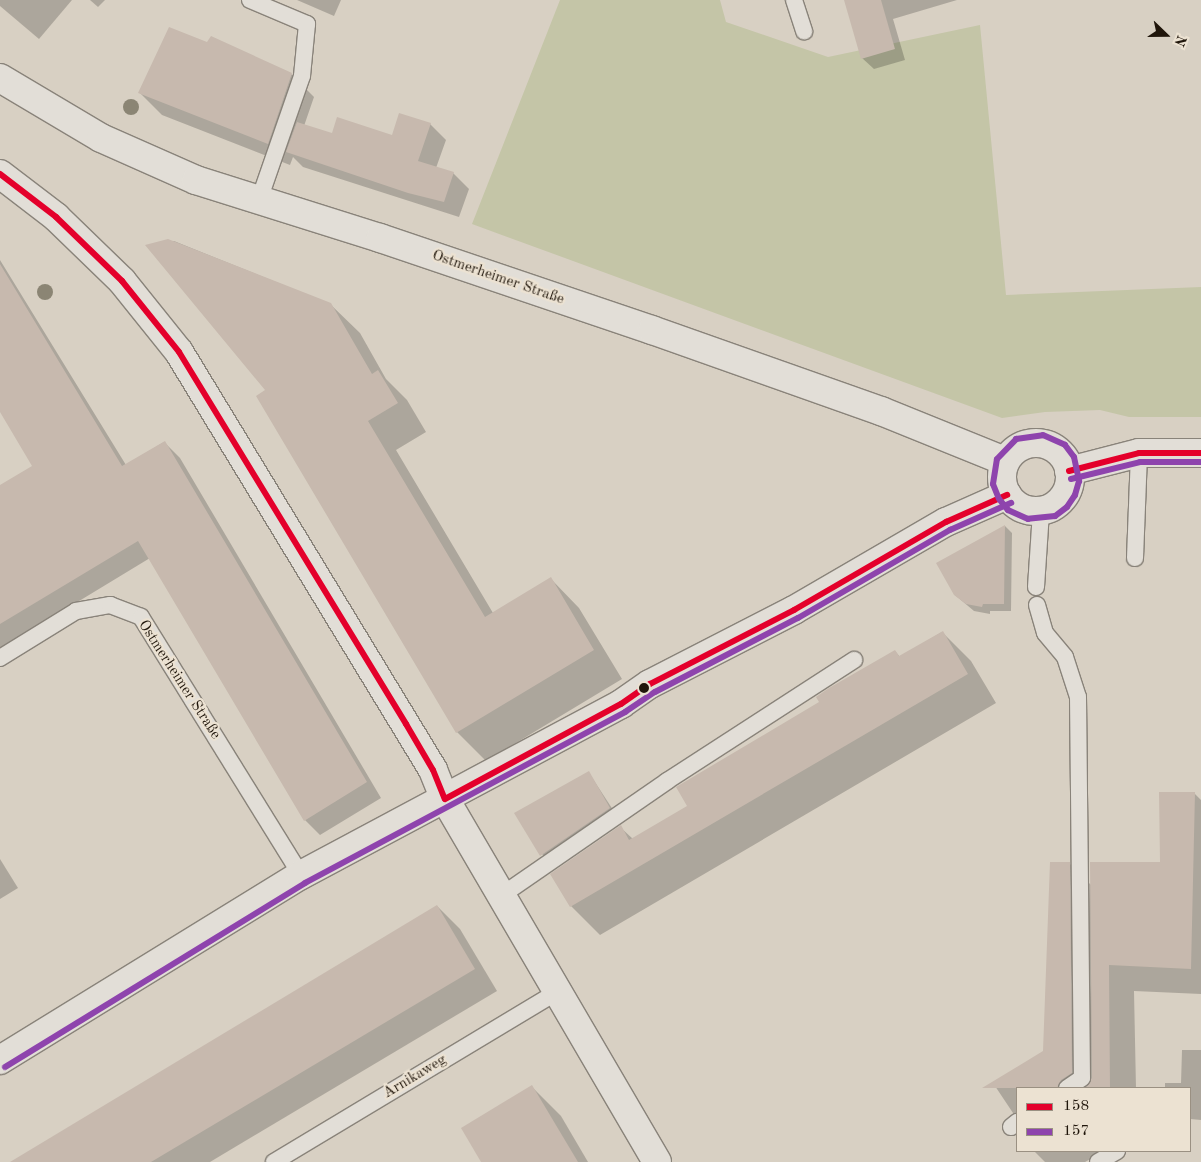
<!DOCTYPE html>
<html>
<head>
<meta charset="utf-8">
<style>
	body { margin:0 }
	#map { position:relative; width:1201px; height:1162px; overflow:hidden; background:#d8d0c3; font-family:"Old Standard TT",serif }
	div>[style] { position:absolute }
	.green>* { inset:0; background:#c4c5a7 }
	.shadow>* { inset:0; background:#0003 }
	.building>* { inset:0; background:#c7b9ae }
	.roads { filter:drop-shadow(1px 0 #89837a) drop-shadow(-1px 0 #89837a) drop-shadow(0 1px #89837a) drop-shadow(0 -1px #89837a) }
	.service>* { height:16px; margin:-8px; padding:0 8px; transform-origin:8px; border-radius:8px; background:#e2ded7 }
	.minor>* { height:28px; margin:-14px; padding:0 14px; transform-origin:14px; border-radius:14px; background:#e2ded7 }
	.minor>.ring { margin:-14px; padding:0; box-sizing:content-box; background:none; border:28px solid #e2ded7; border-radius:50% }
	.bus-1>* { height:6px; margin:-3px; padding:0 3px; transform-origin:3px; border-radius:3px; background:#e4002b }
	.bus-2>* { height:6px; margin:-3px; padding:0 3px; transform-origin:3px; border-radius:3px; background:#8e44ad }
	.trees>* { width:16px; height:16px; margin:-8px; border-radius:50%; background:#8b8574 }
	.dots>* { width:14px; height:14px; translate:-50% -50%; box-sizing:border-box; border:2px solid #ece2d2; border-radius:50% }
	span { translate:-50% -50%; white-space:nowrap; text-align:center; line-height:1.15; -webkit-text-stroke:4.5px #ece2d2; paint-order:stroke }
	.street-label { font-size:15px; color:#20160b }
	.legend { position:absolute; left:1016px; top:1087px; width:175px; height:65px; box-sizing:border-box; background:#ece2d2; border:1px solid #9a9082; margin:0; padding:6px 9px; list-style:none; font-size:15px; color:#20160b }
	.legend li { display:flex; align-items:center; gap:10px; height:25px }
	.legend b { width:25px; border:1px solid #9a9082 }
	.north { position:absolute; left:1141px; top:10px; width:50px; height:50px; -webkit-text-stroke:4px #ece2d2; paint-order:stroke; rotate:112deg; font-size:14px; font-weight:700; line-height:20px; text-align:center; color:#20160b }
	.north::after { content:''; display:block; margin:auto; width:18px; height:22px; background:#20160b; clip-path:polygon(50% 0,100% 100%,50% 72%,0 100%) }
</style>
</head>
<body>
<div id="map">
	<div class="green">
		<i style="clip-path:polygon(560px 0,720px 0,726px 22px,828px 57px,980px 25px,1006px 295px,1201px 287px,1201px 417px,1129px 417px,1100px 410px,1045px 412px,1002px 418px,472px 224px)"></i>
	</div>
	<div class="shadow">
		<i style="clip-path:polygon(0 0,72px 0,39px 39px,0 6px)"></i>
		<i style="clip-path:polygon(90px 0,105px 0,98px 7px)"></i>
		<i style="clip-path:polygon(297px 0,341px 0,334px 16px)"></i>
		<i style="clip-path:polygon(846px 0,957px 0,893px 19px,905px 60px,874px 69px,862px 58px)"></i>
		<i style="clip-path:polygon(291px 74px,314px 97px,304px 126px,332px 134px,393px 137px,430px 124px,446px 140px,436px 168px,453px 173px,469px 189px,459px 217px,303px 167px,293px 157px,290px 165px,162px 115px,140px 93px)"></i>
		<i style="clip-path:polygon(174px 241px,330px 304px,360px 333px,386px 379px,407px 400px,426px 432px,396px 450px,493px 613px,551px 579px,579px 608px,622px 679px,486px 761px,457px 732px,267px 390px,147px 246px)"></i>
		<i style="clip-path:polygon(0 260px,126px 465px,164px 442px,180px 458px,381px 798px,320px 835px,305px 820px,150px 558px,0 649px,0 487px,34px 466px,0 410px)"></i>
		<i style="clip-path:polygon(1005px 526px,1012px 533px,1011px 611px,990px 611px,990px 614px,974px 611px,955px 595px)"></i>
		<i style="clip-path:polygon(942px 632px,971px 661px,996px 703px,600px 935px,571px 906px,620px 827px,633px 839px,688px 807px,821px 703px,895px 651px,900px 657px)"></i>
		<i style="clip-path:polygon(589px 773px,617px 816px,548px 863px,516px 814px)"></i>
		<i style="clip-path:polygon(1194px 793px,1201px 800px,1201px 994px,1134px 991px,1136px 1088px,1017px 1088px,1017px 1119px,993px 1083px,1044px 1052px,1069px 863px,1091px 885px,1161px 863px)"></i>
		<i style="clip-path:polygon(0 859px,18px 888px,0 899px)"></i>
		<i style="clip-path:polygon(437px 906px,460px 929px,497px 991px,210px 1162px,46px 1162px)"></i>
		<i style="clip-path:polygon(1182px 1050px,1201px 1050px,1201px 1120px,1190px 1119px,1190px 1088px,1165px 1088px,1165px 1083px,1181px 1083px)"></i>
		<i style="clip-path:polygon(532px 1087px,561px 1116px,588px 1162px,482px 1162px)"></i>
		<i style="clip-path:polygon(1034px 1151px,1105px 1151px,1085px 1162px,1045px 1162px)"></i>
	</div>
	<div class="building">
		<i style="clip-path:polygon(844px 0,881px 0,895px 49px,861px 59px)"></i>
		<i style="clip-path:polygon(169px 27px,207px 42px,211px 36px,292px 73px,268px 144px,138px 93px)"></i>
		<i style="clip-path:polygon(399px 113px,431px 123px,418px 161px,454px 172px,444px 202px,408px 193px,286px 152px,297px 122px,332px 133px,337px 117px,392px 135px)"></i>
		<i style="clip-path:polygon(168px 239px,331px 303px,372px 374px,378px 370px,398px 403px,368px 421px,485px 617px,551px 577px,594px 650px,456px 733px,256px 396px,265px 390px,145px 245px)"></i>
		<i style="clip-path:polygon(0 264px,122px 466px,165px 441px,367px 782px,304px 821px,138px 541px,0 624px,0 485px,32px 466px,0 412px)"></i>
		<i style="clip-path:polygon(1005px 525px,1004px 604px,983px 604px,982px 607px,966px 604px,954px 595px,936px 563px)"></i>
		<i style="clip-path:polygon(943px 631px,968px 674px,570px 907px,550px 874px,621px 825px,629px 840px,687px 806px,676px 787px,819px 702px,816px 697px,829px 688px,895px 650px,899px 656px)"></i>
		<i style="clip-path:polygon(589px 771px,610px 808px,540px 856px,514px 813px)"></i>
		<i style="clip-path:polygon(1159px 792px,1195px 792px,1191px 969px,1109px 965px,1110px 1088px,1085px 1088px,1092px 1078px,1090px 862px,1160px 862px)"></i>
		<i style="clip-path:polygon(1050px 862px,1070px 862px,1072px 1073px,1061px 1080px,1057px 1088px,982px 1088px,1043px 1051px)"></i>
		<i style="clip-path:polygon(437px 905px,475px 969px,151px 1162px,10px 1162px)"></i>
		<i style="clip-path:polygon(532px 1085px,578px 1162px,481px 1162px,461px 1128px)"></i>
	</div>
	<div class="roads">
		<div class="service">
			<i style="left:250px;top:0;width:62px;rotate:22.8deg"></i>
			<i style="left:307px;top:24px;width:52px;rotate:95.5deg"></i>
			<i style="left:302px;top:76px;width:131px;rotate:109.1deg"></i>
			<i style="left:794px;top:0;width:33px;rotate:72deg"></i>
			<i style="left:1135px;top:558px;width:105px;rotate:-87.8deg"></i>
			<i style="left:1036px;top:587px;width:76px;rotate:-86.2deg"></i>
			<i style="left:1037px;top:605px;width:29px;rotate:74deg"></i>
			<i style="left:1045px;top:633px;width:31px;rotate:50deg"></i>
			<i style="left:1065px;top:657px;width:42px;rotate:72deg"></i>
			<i style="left:1078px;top:697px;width:381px;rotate:89.4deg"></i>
			<i style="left:1082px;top:1078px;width:18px;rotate:146deg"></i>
			<i style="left:0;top:658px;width:89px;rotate:-31.7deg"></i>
			<i style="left:76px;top:611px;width:35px;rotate:-10deg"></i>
			<i style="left:110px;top:605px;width:33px;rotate:21deg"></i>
			<i style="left:141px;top:617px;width:304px;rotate:58.2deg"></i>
			<i style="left:502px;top:895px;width:201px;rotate:-34.6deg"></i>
			<i style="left:667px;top:781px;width:223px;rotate:-32.9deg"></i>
			<i style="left:1011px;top:1127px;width:8px;rotate:-40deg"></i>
			<i style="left:274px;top:1162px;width:330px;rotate:-31deg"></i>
			<i style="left:1098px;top:1162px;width:22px;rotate:-30deg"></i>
		</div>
		<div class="minor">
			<i style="left:0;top:78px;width:117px;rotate:30.7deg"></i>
			<i style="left:101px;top:138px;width:104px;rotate:23.9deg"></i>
			<i style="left:196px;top:180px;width:193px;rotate:17.5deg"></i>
			<i style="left:380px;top:238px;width:287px;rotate:18.7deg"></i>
			<i style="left:652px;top:330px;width:243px;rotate:19.5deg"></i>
			<i style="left:881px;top:411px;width:134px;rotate:22deg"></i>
			<i style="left:0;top:174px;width:71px;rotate:37.5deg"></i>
			<i style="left:56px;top:217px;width:92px;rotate:44.1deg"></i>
			<i style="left:122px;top:281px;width:91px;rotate:51.2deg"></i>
			<i style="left:179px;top:352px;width:489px;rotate:58.7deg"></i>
			<i style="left:433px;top:770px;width:31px;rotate:68deg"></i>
			<i style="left:445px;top:799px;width:420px;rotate:59.7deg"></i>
			<i class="ring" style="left:1002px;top:443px;width:40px;height:40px"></i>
			<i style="left:1069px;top:471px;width:72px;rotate:-14.4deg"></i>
			<i style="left:1139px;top:453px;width:62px"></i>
			<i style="left:0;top:1060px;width:353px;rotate:-31.6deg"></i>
			<i style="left:301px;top:875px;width:363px;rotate:-28.1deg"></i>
			<i style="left:621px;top:704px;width:35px;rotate:-35deg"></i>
			<i style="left:650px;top:684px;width:162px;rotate:-27.2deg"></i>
			<i style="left:794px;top:610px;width:176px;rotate:-30.1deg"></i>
			<i style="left:946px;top:522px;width:67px;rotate:-23.9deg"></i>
		</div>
	</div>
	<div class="bus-1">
		<i style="left:0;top:174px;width:71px;rotate:37.5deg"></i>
		<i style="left:56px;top:217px;width:92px;rotate:44.1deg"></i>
		<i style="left:122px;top:281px;width:91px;rotate:51.2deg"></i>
		<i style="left:179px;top:352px;width:436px;rotate:58.6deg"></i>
		<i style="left:406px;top:724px;width:53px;rotate:59.6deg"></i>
		<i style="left:433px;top:770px;width:31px;rotate:68deg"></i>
		<i style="left:1069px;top:471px;width:72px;rotate:-14.4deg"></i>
		<i style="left:1139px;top:453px;width:62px"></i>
		<i style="left:445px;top:799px;width:200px;rotate:-28.4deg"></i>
		<i style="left:621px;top:704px;width:35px;rotate:-35deg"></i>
		<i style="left:650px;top:684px;width:162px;rotate:-27.2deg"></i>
		<i style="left:794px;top:610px;width:176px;rotate:-30.1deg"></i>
		<i style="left:946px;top:522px;width:67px;rotate:-23.9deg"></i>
	</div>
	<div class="bus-2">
		<i style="left:1071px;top:479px;width:71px;rotate:-13.8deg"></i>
		<i style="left:1140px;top:462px;width:61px"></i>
		<i style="left:999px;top:499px;width:16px;rotate:-112deg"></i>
		<i style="left:993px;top:484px;width:25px;rotate:-81deg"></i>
		<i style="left:997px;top:459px;width:28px;rotate:-46deg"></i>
		<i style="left:1016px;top:439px;width:27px;rotate:-8deg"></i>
		<i style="left:1043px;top:435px;width:24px;rotate:24deg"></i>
		<i style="left:1065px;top:445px;width:15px;rotate:53deg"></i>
		<i style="left:1074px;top:457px;width:25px;rotate:78deg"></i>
		<i style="left:1079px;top:481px;width:15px;rotate:106deg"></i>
		<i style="left:1075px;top:495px;width:14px;rotate:124deg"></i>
		<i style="left:1067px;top:507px;width:15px;rotate:143deg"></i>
		<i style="left:1055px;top:516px;width:27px;rotate:174deg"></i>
		<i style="left:1028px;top:519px;width:22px;rotate:-156deg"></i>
		<i style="left:1008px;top:510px;width:13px;rotate:-129deg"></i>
		<i style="left:5px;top:1067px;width:352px;rotate:-31.5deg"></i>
		<i style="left:305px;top:883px;width:363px;rotate:-28.1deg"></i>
		<i style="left:625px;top:712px;width:36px;rotate:-34deg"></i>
		<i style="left:655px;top:692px;width:161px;rotate:-27.4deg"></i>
		<i style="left:798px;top:618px;width:176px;rotate:-30.1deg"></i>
		<i style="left:950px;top:530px;width:67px;rotate:-23.9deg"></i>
	</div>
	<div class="trees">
		<i style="left:131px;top:107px"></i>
		<i style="left:45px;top:292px"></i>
	</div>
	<div class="dots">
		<i style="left:644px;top:688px;background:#20160b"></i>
	</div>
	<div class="street-label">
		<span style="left:498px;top:278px;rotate:19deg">Ostmerheimer Straße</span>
		<span style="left:179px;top:680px;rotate:57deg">Ostmerheimer Straße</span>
		<span style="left:415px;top:1077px;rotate:-31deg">Arnikaweg</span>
	</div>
	<ul class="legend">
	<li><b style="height:6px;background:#e4002b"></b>158</li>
	<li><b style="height:6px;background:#8e44ad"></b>157</li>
	</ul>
	<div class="north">N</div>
</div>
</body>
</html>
